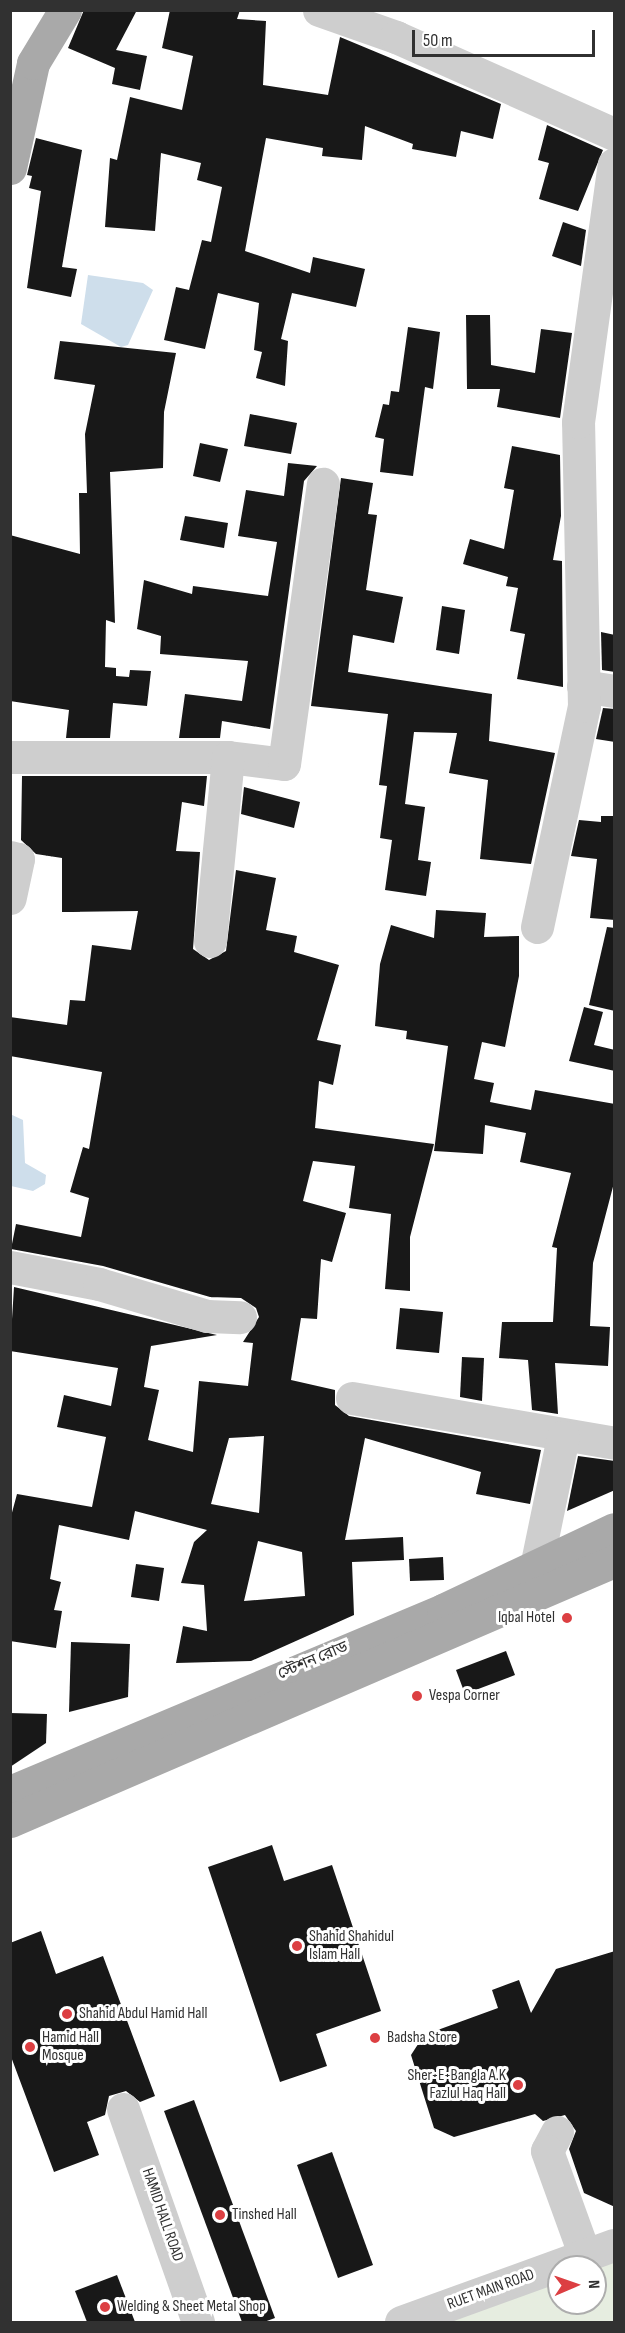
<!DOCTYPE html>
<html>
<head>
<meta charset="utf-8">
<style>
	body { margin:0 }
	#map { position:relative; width:625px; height:2333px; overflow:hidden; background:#fff; font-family:"Sofia Sans Condensed","Noto Sans Bengali",sans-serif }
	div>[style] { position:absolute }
	.green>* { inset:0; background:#e6ede0 }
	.water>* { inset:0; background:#cedeeb }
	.building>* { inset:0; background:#181818 }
	.minor>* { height:33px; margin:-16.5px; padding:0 16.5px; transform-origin:16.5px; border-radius:16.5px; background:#cecece }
	.major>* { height:33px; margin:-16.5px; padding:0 16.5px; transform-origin:16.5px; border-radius:16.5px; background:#a9a9a9 }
	.dots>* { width:16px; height:16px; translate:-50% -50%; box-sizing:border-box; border:3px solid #fff; border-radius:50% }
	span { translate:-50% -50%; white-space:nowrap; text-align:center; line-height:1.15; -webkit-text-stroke:6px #fff; paint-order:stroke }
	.poi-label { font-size:16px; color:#313131 }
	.right { translate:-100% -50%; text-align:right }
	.left { translate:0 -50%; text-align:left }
	.street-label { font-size:16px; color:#313131 }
	.frame { position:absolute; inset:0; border:12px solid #313131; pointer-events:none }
	.north { position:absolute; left:547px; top:2255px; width:60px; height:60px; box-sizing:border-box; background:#fff; border:2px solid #adadad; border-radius:50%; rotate:88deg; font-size:16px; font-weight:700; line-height:24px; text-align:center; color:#313131 }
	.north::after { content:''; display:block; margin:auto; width:21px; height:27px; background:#dc3f42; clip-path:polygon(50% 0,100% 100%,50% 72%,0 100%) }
	.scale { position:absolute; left:412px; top:30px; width:183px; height:27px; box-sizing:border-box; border:3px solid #313131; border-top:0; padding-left:8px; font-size:18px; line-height:21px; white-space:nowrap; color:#313131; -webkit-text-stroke:4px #fff; paint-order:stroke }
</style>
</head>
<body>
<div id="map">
	<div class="green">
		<i style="clip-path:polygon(evenodd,614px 2245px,614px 2322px,401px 2322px,614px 2245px,559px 2267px,595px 2267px,595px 2303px,559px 2303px,559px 2267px)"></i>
	</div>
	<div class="water">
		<i style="clip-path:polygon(88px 275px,143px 283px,153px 290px,128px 345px,121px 347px,81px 324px)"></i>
		<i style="clip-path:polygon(10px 1114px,23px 1120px,25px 1163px,46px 1175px,45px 1184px,33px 1191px,11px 1186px)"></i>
	</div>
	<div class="building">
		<i style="clip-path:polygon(84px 10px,137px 10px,116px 50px,147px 56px,140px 90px,112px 84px,115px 68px,68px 48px)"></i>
		<i style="clip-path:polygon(170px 10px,240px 10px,237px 19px,266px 21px,263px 85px,328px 95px,340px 37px,501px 104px,493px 139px,461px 131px,456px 157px,412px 149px,413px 144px,365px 126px,362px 160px,322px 156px,323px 148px,266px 138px,245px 251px,310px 273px,313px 257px,365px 269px,356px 307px,292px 293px,281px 339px,288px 341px,285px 386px,256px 378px,262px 352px,254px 350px,259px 303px,218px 293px,205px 349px,164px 340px,176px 287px,189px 290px,202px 240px,211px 242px,222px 187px,197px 180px,201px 163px,161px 153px,155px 231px,105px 227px,110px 158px,117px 160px,130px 97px,182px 110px,193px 56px,162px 48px)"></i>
		<i style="clip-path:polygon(547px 125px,603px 150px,578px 211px,539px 199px,549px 163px,538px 160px)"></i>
		<i style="clip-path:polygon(36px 138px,82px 150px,62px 267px,77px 269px,71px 297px,27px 288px,41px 191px,29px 188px,32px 176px,27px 175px)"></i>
		<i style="clip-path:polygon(563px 222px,586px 230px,581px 266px,552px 256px)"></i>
		<i style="clip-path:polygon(466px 315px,490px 315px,491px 365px,535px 373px,541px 329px,572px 333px,560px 418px,497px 407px,500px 389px,467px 389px)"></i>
		<i style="clip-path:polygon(408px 327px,440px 332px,433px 389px,425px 387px,413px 476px,380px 472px,384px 439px,375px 437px,383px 404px,389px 405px,391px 391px,399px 392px)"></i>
		<i style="clip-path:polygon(60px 341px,176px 353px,164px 412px,163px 468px,110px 472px,115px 623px,106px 620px,105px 667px,116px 668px,116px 676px,129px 677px,130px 670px,151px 671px,147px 706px,113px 703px,110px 738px,66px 738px,69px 710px,10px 701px,10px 535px,80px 554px,79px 493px,87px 493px,85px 434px,95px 385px,54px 379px)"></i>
		<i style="clip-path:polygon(250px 414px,297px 423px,291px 454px,244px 446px)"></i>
		<i style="clip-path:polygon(200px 443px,228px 449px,220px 482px,193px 476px)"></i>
		<i style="clip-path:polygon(512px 446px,560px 455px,561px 516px,553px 560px,562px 561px,563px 687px,517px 679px,525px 634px,510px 631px,518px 588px,506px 586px,508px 577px,463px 564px,470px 539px,504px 549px,514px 490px,504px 488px)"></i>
		<i style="clip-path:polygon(288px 463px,317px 466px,304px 481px,270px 729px,222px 721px,220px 738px,179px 738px,185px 694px,242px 701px,248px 661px,160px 654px,161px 636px,137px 629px,144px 580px,192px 594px,193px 586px,268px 596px,277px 542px,238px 536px,246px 490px,284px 496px)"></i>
		<i style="clip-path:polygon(341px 478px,373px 483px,368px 514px,377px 515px,366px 590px,403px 597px,394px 643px,353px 635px,348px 672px,492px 694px,489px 741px,555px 753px,531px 864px,480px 859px,488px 780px,449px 773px,457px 733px,414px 732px,405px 804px,425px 807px,418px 860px,431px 862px,426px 896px,385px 890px,392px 840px,380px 838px,387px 786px,379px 785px,388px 714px,311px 706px)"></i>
		<i style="clip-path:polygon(185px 516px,228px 523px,224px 548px,180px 540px)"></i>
		<i style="clip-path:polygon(442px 606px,465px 610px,459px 654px,436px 650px)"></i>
		<i style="clip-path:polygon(601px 632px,615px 635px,615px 672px,602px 670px)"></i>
		<i style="clip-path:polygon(603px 708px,615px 709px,615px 742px,596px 739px)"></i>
		<i style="clip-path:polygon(evenodd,22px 776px,207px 776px,204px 806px,182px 802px,176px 851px,200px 852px,193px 949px,209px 960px,226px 951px,236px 870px,276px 878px,266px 930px,297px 936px,294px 952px,339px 965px,317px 1040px,341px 1045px,333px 1085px,319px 1081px,315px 1128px,434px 1144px,410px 1237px,410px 1291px,385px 1289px,391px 1214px,349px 1208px,355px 1166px,313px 1161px,303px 1201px,346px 1213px,332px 1262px,321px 1259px,317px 1319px,301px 1318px,291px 1380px,335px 1390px,335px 1405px,349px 1416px,541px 1450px,530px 1504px,476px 1494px,481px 1472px,365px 1438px,345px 1540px,403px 1537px,404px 1560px,352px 1562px,354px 1615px,251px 1661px,176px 1663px,183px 1626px,207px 1631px,204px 1585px,181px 1583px,194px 1542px,207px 1530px,135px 1511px,129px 1540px,59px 1525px,50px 1579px,61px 1582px,54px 1610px,62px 1611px,56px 1648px,10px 1641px,10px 1520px,17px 1494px,92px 1507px,106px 1437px,57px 1427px,64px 1395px,111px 1406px,118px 1368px,10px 1351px,14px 1287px,217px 1335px,151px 1346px,144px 1387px,159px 1390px,148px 1440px,193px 1452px,199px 1381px,248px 1386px,253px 1343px,243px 1342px,259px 1317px,256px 1308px,241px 1298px,210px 1297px,103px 1266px,11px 1249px,16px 1224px,81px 1237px,89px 1198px,70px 1192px,83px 1147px,89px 1149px,102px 1072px,10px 1056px,10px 1017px,67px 1025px,70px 1000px,85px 1001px,92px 945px,131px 950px,138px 911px,62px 912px,62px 858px,36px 854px,21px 840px,22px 776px,264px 1436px,259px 1513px,211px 1504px,229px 1438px,264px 1436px,22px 776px,258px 1541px,302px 1552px,305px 1596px,244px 1601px,258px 1541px)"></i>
		<i style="clip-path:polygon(244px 787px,300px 802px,294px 828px,241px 814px)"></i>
		<i style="clip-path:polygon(601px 816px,615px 816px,615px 920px,590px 918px,597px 859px,571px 856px,579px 820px,601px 822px)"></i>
		<i style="clip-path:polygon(436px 910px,486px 913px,484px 937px,519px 936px,519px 976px,505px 1047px,482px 1042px,474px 1079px,494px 1083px,490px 1102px,531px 1110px,535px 1090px,615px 1104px,615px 1179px,593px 1263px,590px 1326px,610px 1327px,608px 1366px,555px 1363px,558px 1414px,532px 1410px,528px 1360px,499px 1358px,502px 1322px,553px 1322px,557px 1248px,552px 1247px,571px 1173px,520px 1162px,526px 1133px,485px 1125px,483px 1154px,434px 1151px,448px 1046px,406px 1039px,407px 1031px,375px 1026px,380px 964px,391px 925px,434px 938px)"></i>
		<i style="clip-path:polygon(607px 927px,615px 928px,615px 1011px,589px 1005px)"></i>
		<i style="clip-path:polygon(584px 1007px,603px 1012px,594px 1045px,615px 1050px,615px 1071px,569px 1061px)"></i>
		<i style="clip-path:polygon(400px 1308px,443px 1312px,439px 1353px,396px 1349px)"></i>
		<i style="clip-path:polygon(462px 1357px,484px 1358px,482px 1401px,460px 1397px)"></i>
		<i style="clip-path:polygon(578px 1456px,615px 1461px,615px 1490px,567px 1511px)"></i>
		<i style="clip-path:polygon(443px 1557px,444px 1580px,410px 1581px,409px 1559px)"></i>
		<i style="clip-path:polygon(136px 1564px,164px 1568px,159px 1601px,131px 1597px)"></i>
		<i style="clip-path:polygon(71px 1642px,130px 1644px,128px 1697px,69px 1712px)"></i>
		<i style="clip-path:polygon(506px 1651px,515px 1675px,465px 1694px,456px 1670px)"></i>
		<i style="clip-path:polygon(10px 1713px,47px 1714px,46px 1743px,10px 1767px)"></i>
		<i style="clip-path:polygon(272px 1845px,284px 1881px,332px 1865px,381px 2011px,316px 2034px,327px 2066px,280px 2082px,208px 1867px)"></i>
		<i style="clip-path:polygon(41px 1931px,56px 1974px,103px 1956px,155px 2096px,140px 2102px,126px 2091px,109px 2096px,105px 2115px,87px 2122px,99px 2155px,54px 2172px,10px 2054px,10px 1943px)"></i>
		<i style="clip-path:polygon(615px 1951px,615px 2207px,584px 2193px,569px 2149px,576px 2131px,565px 2115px,543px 2121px,535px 2114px,454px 2137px,434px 2128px,411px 2055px,424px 2035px,498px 2008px,492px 1990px,519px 1980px,531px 2013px,556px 1969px)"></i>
		<i style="clip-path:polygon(194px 2100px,275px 2318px,264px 2322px,242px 2322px,164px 2111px)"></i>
		<i style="clip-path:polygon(332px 2152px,373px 2265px,338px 2278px,297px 2165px)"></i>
		<i style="clip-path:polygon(117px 2275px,135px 2322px,87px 2322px,75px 2291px)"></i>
	</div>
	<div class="minor">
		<i style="left:319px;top:10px;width:82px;rotate:19.3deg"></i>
		<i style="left:396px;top:37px;width:239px;rotate:24deg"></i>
		<i style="left:583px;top:686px;width:31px;rotate:9deg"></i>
		<i style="left:10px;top:757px;width:218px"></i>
		<i style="left:228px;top:757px;width:56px;rotate:7.1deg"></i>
		<i style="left:284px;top:764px;width:283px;rotate:-82.1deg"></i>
		<i style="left:10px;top:857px;width:8px;rotate:14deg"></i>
		<i style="left:18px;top:859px;width:40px;rotate:102deg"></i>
		<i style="left:537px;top:927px;width:226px;rotate:-78deg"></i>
		<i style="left:584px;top:706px;width:284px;rotate:-91.2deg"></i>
		<i style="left:578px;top:422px;width:260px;rotate:-82.1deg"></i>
		<i style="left:210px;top:941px;width:185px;rotate:-84.4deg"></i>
		<i style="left:10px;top:1267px;width:91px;rotate:10.8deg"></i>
		<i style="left:99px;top:1284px;width:113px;rotate:16.5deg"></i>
		<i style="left:207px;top:1316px;width:33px;rotate:2deg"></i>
		<i style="left:352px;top:1398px;width:266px;rotate:9.7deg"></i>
		<i style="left:536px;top:1567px;width:133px;rotate:-78.3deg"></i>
		<i style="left:123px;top:2109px;width:226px;rotate:70.6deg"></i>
		<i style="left:557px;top:2132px;width:21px;rotate:118deg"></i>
		<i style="left:547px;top:2151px;width:112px;rotate:70.1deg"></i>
		<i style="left:401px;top:2322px;width:226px;rotate:-19.9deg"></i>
	</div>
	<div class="major">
		<i style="left:10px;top:168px;width:107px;rotate:-77.6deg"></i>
		<i style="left:33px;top:63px;width:62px;rotate:-58.9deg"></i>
		<i style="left:10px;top:1792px;width:470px;rotate:-22.8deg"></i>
		<i style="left:443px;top:1610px;width:189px;rotate:-25.3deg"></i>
		<i style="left:10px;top:1821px;width:658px;rotate:-23.29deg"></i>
	</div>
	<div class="dots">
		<i style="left:567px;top:1618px;background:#dc3f42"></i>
		<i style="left:417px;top:1696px;background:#dc3f42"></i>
		<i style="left:297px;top:1946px;background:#dc3f42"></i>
		<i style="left:67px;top:2014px;background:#dc3f42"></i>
		<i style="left:375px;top:2038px;background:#dc3f42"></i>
		<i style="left:30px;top:2047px;background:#dc3f42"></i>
		<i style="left:518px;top:2085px;background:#dc3f42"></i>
		<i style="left:220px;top:2215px;background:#dc3f42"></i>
		<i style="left:105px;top:2307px;background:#dc3f42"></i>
	</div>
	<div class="poi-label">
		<span class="right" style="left:555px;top:1618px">Iqbal Hotel</span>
		<span class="left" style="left:429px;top:1696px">Vespa Corner</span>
		<span class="left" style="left:309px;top:1946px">Shahid Shahidul<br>Islam Hall</span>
		<span class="left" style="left:79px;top:2014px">Shahid Abdul Hamid Hall</span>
		<span class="left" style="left:42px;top:2047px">Hamid Hall<br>Mosque</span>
		<span class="left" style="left:387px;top:2038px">Badsha Store</span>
		<span class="right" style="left:506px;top:2085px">Sher-E-Bangla A.K<br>Fazlul Haq Hall</span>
		<span class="left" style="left:232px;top:2215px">Tinshed Hall</span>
		<span class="left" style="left:117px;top:2307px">Welding &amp; Sheet Metal Shop</span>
	</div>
	<div class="street-label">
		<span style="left:313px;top:1661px;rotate:-23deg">স্টেশন রোড</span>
		<span style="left:162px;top:2215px;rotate:71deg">HAMID HALL ROAD</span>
		<span style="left:491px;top:2290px;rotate:-20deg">RUET MAIN ROAD</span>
	</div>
	<div class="frame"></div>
	<div class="north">N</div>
	<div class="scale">50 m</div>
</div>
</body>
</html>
